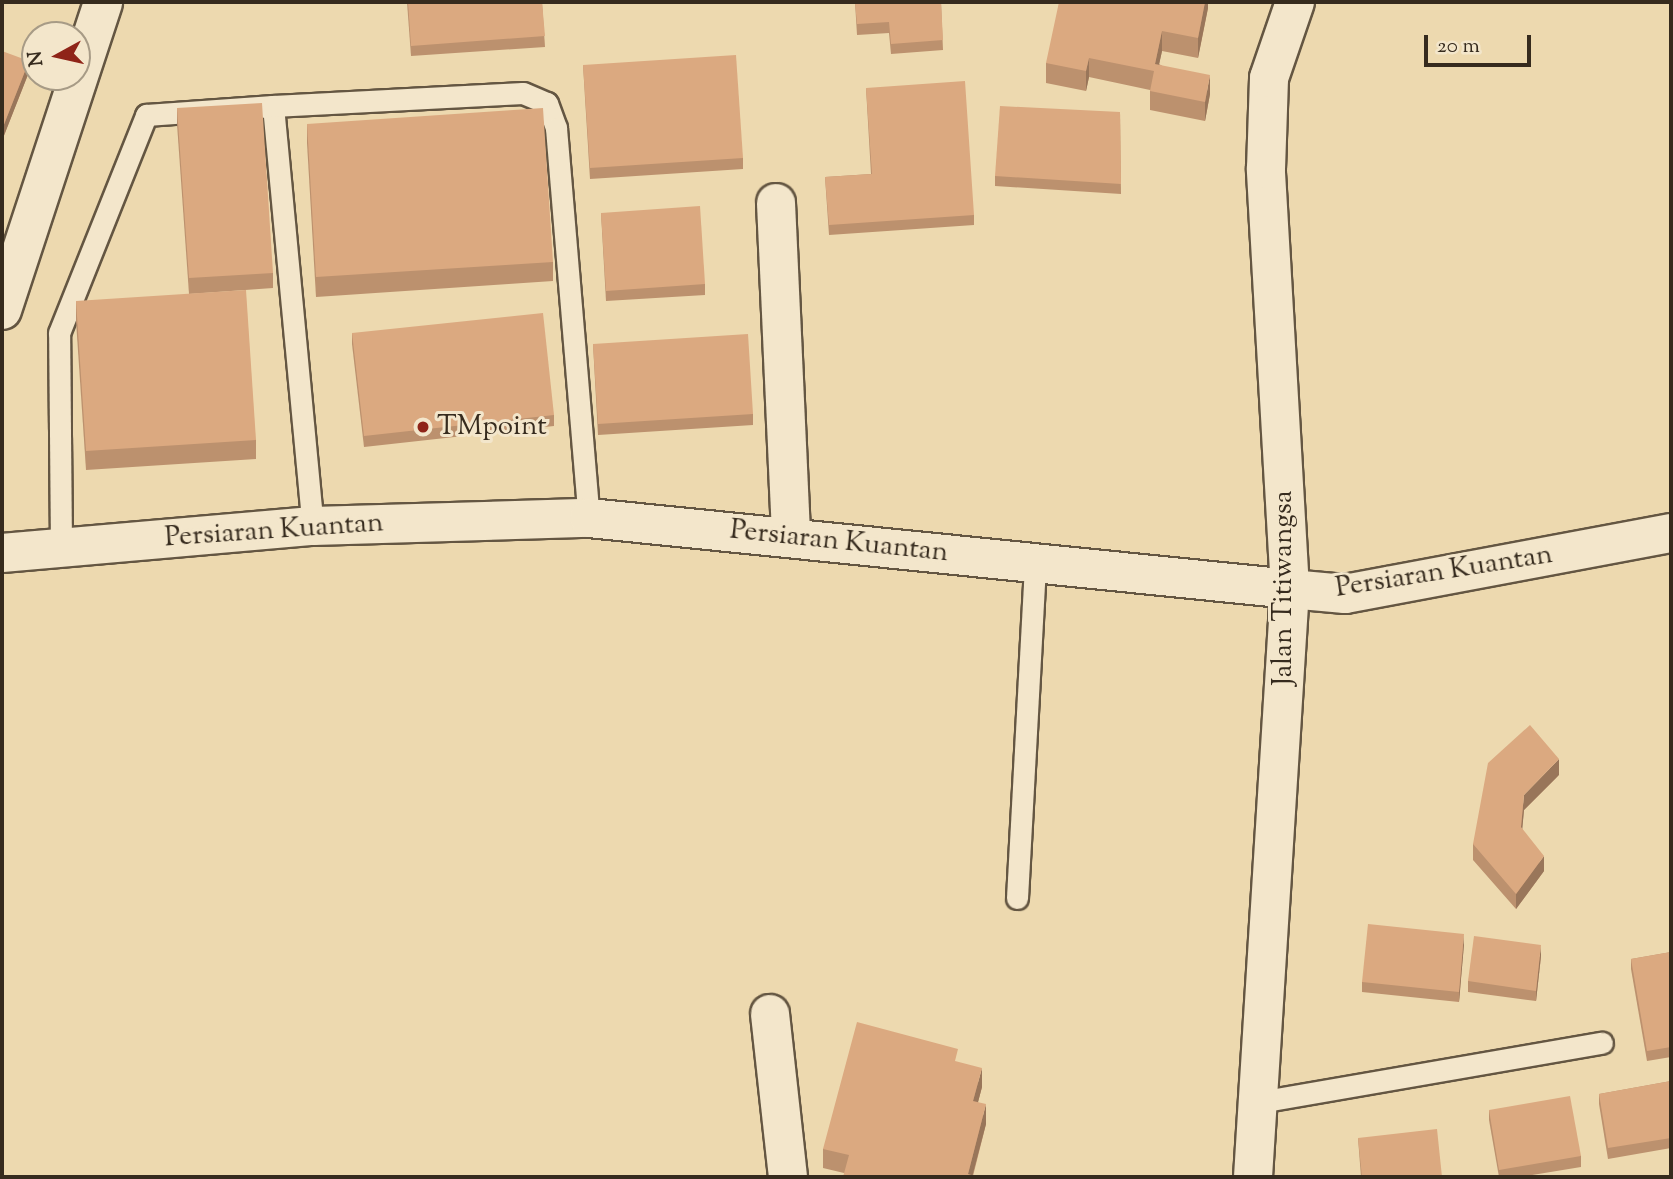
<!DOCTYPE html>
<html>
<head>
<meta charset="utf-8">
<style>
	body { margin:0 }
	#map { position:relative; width:1673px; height:1179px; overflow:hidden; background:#edd9af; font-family:"Sorts Mill Goudy",serif }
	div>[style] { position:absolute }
	.roads { filter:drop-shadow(2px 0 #645642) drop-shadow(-2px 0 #645642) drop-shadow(0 2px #645642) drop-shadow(0 -2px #645642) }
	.service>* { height:21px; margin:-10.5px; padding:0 10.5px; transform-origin:10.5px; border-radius:10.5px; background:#f3e6cb }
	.minor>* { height:38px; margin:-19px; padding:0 19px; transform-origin:19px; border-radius:19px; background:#f3e6cb }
	.tertiary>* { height:38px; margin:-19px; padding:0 19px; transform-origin:19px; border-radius:19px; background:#f3e6cb }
	.wall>* { inset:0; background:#bc916e }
	.shaded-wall>* { inset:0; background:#99765a }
	.building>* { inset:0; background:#dba980 }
	.dots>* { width:19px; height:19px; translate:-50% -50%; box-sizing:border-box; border:4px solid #f3e6cb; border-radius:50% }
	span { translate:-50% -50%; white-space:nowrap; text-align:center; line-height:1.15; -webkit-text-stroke:6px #f3e6cb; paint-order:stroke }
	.poi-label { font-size:28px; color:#362b1e }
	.left { translate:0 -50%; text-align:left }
	.street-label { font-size:28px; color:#362b1e }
	.frame { position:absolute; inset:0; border:4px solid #362b1e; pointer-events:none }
	.north { position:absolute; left:21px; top:21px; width:70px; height:70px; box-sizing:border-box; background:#f3e6cb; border:2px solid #a79b86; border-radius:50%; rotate:262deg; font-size:19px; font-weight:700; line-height:28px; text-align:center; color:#362b1e }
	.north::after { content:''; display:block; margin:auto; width:24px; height:32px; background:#8f2418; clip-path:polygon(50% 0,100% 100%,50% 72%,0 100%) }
	.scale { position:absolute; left:1424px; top:35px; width:107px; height:32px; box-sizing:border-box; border:4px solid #362b1e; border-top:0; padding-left:9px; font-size:21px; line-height:24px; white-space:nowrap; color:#362b1e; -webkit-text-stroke:5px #f3e6cb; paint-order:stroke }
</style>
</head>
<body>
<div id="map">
	<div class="roads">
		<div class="service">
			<i style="left:273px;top:106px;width:422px;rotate:84.6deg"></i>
			<i style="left:61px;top:547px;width:214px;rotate:-90.5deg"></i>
			<i style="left:59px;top:333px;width:235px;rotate:-68.2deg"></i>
			<i style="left:146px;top:115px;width:127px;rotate:-4.1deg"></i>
			<i style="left:273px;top:106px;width:250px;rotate:-3deg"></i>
			<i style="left:523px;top:93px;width:26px;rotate:23deg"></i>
			<i style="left:547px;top:103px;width:27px;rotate:70deg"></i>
			<i style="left:556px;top:128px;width:391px;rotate:85.2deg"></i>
			<i style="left:1017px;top:898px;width:336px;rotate:-86.9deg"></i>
			<i style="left:1253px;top:1103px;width:354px;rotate:-9.8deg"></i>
		</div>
		<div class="minor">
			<i style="left:776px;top:203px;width:334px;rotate:87.4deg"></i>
			<i style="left:2px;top:310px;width:324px;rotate:-71.8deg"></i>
			<i style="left:2px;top:553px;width:312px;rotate:-5deg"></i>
			<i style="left:313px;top:526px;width:276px;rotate:-1.7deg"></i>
			<i style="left:589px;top:518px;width:705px;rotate:5.78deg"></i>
			<i style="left:1290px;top:589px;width:421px;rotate:-93.3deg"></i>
			<i style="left:1266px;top:169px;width:91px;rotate:-88.1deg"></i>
			<i style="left:1269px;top:78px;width:80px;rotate:-71.1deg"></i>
			<i style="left:770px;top:1014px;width:164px;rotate:83.7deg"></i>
		</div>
		<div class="tertiary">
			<i style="left:1253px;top:1177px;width:589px;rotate:-86.4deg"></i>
			<i style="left:1290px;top:589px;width:55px;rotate:5.2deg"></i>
			<i style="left:1345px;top:594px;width:332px;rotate:-10.6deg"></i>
		</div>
	</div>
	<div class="wall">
		<i style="clip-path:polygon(407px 2px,542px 2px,545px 47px,411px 56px)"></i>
		<i style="clip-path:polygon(855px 2px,941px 2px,943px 50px,891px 54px,889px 33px,857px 35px)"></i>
		<i style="clip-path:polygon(1208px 2px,1208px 8px,1198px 58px,1162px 51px,1159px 64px,1210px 94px,1205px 121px,1150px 110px,1150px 90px,1089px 77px,1086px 91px,1046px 83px,1046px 63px)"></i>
		<i style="clip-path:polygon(2px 51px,29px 72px,3px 138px,2px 137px)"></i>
		<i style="clip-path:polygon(583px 65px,743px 158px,743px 169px,590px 179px)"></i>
		<i style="clip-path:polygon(866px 88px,974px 215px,974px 225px,829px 235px,825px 177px,871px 174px)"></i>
		<i style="clip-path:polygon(177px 108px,273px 273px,273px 288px,189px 294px,177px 124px)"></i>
		<i style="clip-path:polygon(1120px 112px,1121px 194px,995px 186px,995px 176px)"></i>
		<i style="clip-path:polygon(307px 124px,553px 262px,553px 281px,316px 297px,307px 143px)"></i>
		<i style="clip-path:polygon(601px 213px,705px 284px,705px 295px,606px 301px)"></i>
		<i style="clip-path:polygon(76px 301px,256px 440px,256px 459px,86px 470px,76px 321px)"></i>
		<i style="clip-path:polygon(352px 333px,554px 415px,554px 426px,364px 447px,352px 344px)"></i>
		<i style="clip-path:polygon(593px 344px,753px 414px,753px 425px,598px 435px)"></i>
		<i style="clip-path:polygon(1559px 775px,1524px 810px,1522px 829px,1544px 871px,1516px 909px,1473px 860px,1473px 844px)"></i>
		<i style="clip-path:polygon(1464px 944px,1459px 1002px,1362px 992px,1362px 982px)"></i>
		<i style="clip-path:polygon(1671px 952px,1671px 1057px,1647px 1061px,1631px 969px,1631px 959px)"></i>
		<i style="clip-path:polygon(1541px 956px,1536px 1001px,1468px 992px,1468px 981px)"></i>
		<i style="clip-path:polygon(958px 1062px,982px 1087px,978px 1102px,986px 1124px,973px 1176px,844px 1173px,823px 1168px,823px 1149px)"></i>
		<i style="clip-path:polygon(1671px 1081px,1671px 1148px,1608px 1159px,1599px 1104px,1599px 1094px)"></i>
		<i style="clip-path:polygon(1489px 1110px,1581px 1156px,1581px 1167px,1520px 1177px,1499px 1177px,1489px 1120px)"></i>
		<i style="clip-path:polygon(1358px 1138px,1442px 1177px,1361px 1177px)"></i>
	</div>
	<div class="shaded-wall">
		<i style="clip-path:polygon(1205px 2px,1208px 2px,1208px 8px,1198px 58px,1198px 38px)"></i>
		<i style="clip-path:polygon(1162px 31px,1162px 51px,1155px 83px,1155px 64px)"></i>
		<i style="clip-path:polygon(1089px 58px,1089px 77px,1086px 91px,1086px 71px)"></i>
		<i style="clip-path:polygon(29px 61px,29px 72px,3px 138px,3px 127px)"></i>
		<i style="clip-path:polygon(1210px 75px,1210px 94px,1205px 121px,1205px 102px)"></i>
		<i style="clip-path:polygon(1559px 759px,1559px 775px,1524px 810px,1521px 843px,1521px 827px,1524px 795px)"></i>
		<i style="clip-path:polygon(1544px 856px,1544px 871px,1516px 909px,1516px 894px)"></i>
		<i style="clip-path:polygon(1464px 934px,1464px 944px,1459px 1002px,1459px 992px)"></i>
		<i style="clip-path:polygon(1541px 945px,1541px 956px,1536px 1001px,1536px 991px)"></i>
		<i style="clip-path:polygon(982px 1068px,982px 1087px,973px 1121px,973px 1101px)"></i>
		<i style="clip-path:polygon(986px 1104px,986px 1124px,972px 1177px,968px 1174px)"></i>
	</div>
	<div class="building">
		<i style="clip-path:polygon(408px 2px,542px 2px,545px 36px,411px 46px)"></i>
		<i style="clip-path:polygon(855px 2px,941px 2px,943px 40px,891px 44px,889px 22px,857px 24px)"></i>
		<i style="clip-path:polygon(1059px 2px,1205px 2px,1198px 38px,1162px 31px,1155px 64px,1210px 75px,1205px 102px,1150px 91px,1154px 71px,1089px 58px,1086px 71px,1046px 63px)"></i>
		<i style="clip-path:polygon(2px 51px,29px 61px,3px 127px,2px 127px)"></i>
		<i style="clip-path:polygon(736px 55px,743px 158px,590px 168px,583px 65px)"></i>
		<i style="clip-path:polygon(965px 81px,974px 215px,829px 225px,825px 177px,872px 174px,866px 88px)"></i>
		<i style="clip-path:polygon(262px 103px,273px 273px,189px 278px,177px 108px)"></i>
		<i style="clip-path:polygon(1000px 106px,1120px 112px,1121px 184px,995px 176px)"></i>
		<i style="clip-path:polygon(543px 108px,553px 262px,316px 277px,307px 124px)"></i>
		<i style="clip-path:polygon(700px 206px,705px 284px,606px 291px,601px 213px)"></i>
		<i style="clip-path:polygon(246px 290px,256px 440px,86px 451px,76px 301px)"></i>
		<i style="clip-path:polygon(543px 313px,554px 415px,364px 436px,352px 333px)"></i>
		<i style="clip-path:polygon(748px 334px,753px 414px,598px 424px,593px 344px)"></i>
		<i style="clip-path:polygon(1530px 725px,1559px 759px,1524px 795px,1521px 827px,1544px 856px,1516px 894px,1473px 844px,1488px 763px)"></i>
		<i style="clip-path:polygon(1368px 924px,1464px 934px,1459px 992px,1362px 982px)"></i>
		<i style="clip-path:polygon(1474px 936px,1541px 945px,1536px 991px,1468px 981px)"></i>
		<i style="clip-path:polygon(1671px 952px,1671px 1047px,1647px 1051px,1631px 959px)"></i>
		<i style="clip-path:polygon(857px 1022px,958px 1049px,955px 1061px,982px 1068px,973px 1101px,986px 1104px,968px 1174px,978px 1177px,843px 1177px,849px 1155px,823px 1149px)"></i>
		<i style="clip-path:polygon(1671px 1081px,1671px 1138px,1608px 1148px,1599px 1094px)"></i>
		<i style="clip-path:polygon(1570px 1096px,1581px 1156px,1499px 1170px,1489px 1110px)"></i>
		<i style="clip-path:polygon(1437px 1129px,1442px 1177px,1362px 1177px,1358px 1138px)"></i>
	</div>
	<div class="dots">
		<i style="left:423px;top:427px;background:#8f2418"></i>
	</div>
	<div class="poi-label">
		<span class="left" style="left:437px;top:427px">TMpoint</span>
	</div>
	<div class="street-label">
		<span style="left:274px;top:531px;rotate:-4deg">Persiaran Kuantan</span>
		<span style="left:839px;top:542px;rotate:6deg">Persiaran Kuantan</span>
		<span style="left:1444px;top:572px;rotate:-9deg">Persiaran Kuantan</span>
		<span style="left:1284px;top:588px;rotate:-90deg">Jalan Titiwangsa</span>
	</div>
	<div class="frame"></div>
	<div class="north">N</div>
	<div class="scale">20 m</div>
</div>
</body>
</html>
